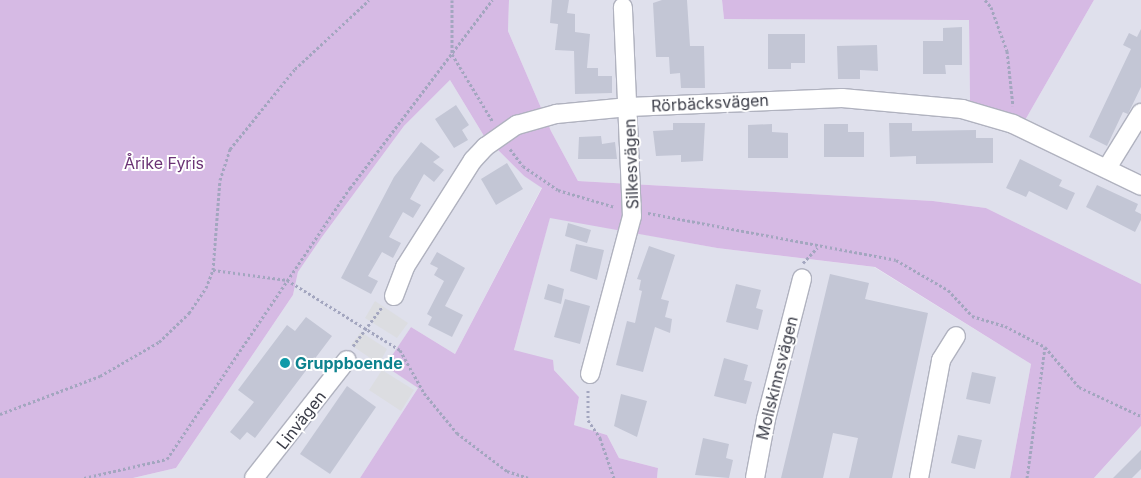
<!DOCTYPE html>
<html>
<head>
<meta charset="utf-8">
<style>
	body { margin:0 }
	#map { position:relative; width:1141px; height:478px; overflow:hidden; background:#ecedf4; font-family:Inter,sans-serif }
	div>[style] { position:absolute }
	.residential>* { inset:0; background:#dfe0ec }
	.green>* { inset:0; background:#d6bae4 }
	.parking>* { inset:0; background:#dcdde1 }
	.building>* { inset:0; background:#c3c6d5 }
	.path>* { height:3px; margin-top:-1.5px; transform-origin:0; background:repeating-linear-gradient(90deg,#a3a6bf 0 2.5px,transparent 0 5px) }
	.roads { filter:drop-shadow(1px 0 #b0b2bf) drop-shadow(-1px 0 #b0b2bf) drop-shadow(0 1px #b0b2bf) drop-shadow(0 -1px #b0b2bf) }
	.minor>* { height:18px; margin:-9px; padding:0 9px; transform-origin:9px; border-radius:9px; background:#fff }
	.dots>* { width:14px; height:14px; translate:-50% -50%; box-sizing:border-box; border:2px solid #fff; border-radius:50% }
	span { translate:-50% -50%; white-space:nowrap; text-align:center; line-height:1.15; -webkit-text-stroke:4px #fff; paint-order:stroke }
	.street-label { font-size:16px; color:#3b3d48 }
	.park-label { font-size:16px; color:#6b3375 }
	.culture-label { font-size:16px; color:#0d838f; font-weight:700 }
	.left { translate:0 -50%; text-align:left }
</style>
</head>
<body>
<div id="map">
	<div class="residential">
		<i style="clip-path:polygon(509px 0,722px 0,724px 19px,969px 20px,970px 101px,1024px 122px,1094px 0,1141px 0,1141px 284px,986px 208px,933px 201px,578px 181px,551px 131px,508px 31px)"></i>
		<i style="clip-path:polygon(450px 80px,484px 136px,524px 176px,542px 187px,455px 354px,411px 327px,386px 366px,418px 388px,360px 478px,133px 478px,176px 468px,293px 295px,298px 272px,322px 237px,404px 126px)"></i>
		<i style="clip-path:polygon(550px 217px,717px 248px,874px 267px,1031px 364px,1010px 478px,657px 478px,658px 468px,619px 458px,607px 435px,574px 425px,579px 397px,554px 370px,514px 350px)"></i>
		<i style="clip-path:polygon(1141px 426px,1141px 478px,1094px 478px,1114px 456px)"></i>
	</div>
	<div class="green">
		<i style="clip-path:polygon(0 0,509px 0,508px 31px,551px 131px,578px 181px,933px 201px,986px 208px,1141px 284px,1141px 426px,1094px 478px,1010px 478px,1031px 364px,875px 267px,717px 248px,550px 218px,514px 350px,553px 360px,554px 370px,579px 397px,574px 425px,607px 435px,619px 458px,658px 468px,657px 478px,360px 478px,418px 388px,385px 366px,411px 327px,455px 354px,542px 188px,524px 176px,484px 136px,450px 80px,404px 126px,322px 237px,298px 272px,293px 295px,176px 468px,133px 478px,0 478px)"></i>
		<i style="clip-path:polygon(722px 0,1094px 0,1024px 122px,970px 101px,969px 20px,724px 19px)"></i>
	</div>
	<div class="parking">
		<i style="clip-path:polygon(375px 301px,408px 323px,397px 338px,365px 318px)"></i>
		<i style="clip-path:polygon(361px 332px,387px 349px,379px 364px,351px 345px)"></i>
		<i style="clip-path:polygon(382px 370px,414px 390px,401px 411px,369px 390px)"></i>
	</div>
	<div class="building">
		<i style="clip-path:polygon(552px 0,569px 0,567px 13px,575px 14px,575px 32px,590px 34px,587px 68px,598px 68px,598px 76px,612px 76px,612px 93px,575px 94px,574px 51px,555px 50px,558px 24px,550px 23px)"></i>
		<i style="clip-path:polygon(662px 0,687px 0,690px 46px,704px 46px,705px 88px,681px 88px,680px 73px,670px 74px,669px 57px,656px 57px,653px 3px)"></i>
		<i style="clip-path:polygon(962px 27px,962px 65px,945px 65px,946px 74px,923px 74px,923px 41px,943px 41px,943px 28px)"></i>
		<i style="clip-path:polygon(1141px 29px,1141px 87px,1128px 114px,1123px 112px,1107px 146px,1089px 137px,1131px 49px,1123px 45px,1129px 33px,1137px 37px)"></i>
		<i style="clip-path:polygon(768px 34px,805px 34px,805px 63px,791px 63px,791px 69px,768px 69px)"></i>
		<i style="clip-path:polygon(877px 45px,878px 71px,860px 70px,860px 79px,838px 79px,837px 46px)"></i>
		<i style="clip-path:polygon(456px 105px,469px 125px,462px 130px,468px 140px,454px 148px,435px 119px)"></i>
		<i style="clip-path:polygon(673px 123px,705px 123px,703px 161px,681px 162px,681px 155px,656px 156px,653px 131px,673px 130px)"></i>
		<i style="clip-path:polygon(889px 123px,912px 123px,912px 131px,976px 130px,976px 138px,993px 138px,993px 163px,916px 164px,916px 156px,890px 157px)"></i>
		<i style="clip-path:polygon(772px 124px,772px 132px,788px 133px,788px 158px,748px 158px,748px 125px)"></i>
		<i style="clip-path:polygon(824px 124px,848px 124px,848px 132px,864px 132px,864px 157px,824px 157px)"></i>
		<i style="clip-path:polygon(601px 136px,602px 144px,615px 142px,617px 159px,578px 159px,579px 137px)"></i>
		<i style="clip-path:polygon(421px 142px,440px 157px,433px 162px,444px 170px,434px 182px,424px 174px,410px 199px,421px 205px,413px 218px,403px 212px,389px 237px,401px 243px,393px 258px,382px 252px,368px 276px,378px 281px,371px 294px,341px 278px,394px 177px)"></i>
		<i style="clip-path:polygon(1020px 159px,1062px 180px,1059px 186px,1075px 193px,1067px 210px,1029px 191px,1026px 197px,1006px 188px)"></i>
		<i style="clip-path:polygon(507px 163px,523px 189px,496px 205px,481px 179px)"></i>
		<i style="clip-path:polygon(1097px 185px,1138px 204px,1135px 211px,1141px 214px,1141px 220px,1135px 232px,1086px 207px)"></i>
		<i style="clip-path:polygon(568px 223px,591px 230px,587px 243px,565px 236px)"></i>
		<i style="clip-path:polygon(576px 244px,604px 250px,597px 280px,570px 271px)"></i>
		<i style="clip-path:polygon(649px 246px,675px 255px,661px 299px,669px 301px,665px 317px,672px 319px,670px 333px,655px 327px,643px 372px,616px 365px,627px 321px,635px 323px,642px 291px,639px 290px,641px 280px,637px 279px)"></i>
		<i style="clip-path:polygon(437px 252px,465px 268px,445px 306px,463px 315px,452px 337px,428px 325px,432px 317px,427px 314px,444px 281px,434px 275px,438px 268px,430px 264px)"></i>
		<i style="clip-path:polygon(830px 274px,869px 283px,865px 299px,928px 313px,892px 478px,849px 478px,858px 438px,833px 433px,823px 478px,781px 478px)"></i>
		<i style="clip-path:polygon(548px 284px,564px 289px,561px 304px,544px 299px)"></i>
		<i style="clip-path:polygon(736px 284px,761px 290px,756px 308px,763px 310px,758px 330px,726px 322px)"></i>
		<i style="clip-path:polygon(565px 299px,590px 306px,580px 344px,554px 337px)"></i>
		<i style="clip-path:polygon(306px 317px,332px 336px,255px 438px,247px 432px,240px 440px,230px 432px,254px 402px,238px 390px,287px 325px,295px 331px)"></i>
		<i style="clip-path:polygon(724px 358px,748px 365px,744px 380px,752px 382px,746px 404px,714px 396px)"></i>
		<i style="clip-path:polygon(972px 372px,996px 377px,990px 404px,966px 399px)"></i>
		<i style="clip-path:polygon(347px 386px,376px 407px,330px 474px,300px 454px)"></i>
		<i style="clip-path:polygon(621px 394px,647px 401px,637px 437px,614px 426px)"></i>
		<i style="clip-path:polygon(958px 435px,982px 440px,975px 469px,951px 463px)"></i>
		<i style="clip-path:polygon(703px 438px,729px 444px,726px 458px,733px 460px,729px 478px,695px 475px)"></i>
		<i style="clip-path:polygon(1141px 450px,1141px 469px,1132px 478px,1113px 478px)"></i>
	</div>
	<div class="path">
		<i style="left:452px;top:0;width:54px;rotate:90deg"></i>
		<i style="left:452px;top:54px;width:79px;rotate:58.9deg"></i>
		<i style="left:985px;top:0;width:9px;rotate:49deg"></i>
		<i style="left:991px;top:7px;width:47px;rotate:70deg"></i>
		<i style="left:1007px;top:51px;width:55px;rotate:83.8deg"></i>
		<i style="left:510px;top:149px;width:21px;rotate:53deg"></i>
		<i style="left:523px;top:166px;width:42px;rotate:34.4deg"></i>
		<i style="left:558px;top:190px;width:59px;rotate:16.6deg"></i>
		<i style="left:648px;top:213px;width:252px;rotate:10.7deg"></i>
		<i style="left:896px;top:260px;width:60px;rotate:30deg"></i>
		<i style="left:948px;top:290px;width:35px;rotate:47deg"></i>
		<i style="left:972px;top:316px;width:34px;rotate:17deg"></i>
		<i style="left:1005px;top:326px;width:45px;rotate:27.7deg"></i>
		<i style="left:1045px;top:347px;width:52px;rotate:49.6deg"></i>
		<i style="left:1079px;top:387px;width:68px;rotate:25.1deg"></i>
		<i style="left:803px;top:263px;width:21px;rotate:-47deg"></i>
		<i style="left:213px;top:270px;width:75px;rotate:7.7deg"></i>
		<i style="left:287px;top:280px;width:133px;rotate:31.8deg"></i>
		<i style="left:400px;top:350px;width:49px;rotate:60.8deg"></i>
		<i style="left:424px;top:393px;width:52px;rotate:50.5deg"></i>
		<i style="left:457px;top:433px;width:63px;rotate:37.2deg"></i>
		<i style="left:507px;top:471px;width:22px;rotate:18deg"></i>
		<i style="left:353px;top:346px;width:49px;rotate:-53.4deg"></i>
		<i style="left:588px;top:390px;width:30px;rotate:90deg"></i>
		<i style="left:588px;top:420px;width:22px;rotate:56deg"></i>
		<i style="left:600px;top:438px;width:42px;rotate:70.7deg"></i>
		<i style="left:0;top:414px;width:107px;rotate:-20.8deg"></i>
		<i style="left:100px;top:376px;width:68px;rotate:-30deg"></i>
		<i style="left:159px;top:342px;width:42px;rotate:-44deg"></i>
		<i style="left:189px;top:313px;width:30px;rotate:-56deg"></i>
		<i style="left:206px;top:288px;width:19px;rotate:-69deg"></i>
		<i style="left:213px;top:270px;width:90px;rotate:-85.6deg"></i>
		<i style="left:220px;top:180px;width:33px;rotate:-72deg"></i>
		<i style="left:230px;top:149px;width:103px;rotate:-50.9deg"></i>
		<i style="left:295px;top:69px;width:101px;rotate:-43deg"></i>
		<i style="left:84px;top:478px;width:85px;rotate:-12.9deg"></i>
		<i style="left:167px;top:459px;width:327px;rotate:-56deg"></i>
		<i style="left:350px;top:188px;width:236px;rotate:-52.9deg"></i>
		<i style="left:1027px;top:478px;width:132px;rotate:-82.2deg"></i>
	</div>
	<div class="roads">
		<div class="minor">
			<i style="left:1107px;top:168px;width:65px;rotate:-58.3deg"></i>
			<i style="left:394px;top:296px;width:31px;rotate:-69deg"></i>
			<i style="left:405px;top:267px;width:127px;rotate:-57.6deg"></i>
			<i style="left:473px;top:160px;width:18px;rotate:-47deg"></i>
			<i style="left:485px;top:147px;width:39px;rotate:-35deg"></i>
			<i style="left:517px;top:125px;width:41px;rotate:-15.8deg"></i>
			<i style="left:556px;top:114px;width:73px;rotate:-5.5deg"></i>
			<i style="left:629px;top:107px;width:213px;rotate:-2.4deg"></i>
			<i style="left:842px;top:98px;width:121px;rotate:5.2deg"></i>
			<i style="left:962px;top:109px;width:53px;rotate:16.4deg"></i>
			<i style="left:1013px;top:124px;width:142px;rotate:25.8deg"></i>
			<i style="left:590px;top:374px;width:163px;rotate:-75.1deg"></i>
			<i style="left:632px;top:216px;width:209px;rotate:-92.5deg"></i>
			<i style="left:254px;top:478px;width:150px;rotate:-51.8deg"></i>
			<i style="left:755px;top:478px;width:60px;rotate:-79.4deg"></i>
			<i style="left:766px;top:419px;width:145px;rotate:-75.6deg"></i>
			<i style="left:919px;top:478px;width:120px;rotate:-79.4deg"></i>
			<i style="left:941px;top:360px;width:28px;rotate:-58deg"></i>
		</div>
	</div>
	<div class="dots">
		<i style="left:285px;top:363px;background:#0f9aa8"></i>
	</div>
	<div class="street-label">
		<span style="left:710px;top:103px;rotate:-3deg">Rörbäcksvägen</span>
		<span style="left:631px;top:164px;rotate:-92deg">Silkesvägen</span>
		<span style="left:777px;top:378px;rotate:-76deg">Mollskinnsvägen</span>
		<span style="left:301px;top:420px;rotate:-52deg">Linvägen</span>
	</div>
	<div class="park-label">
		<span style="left:164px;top:163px">Årike Fyris</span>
	</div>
	<div class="culture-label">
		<span class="left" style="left:295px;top:363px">Gruppboende</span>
	</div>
</div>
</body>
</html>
